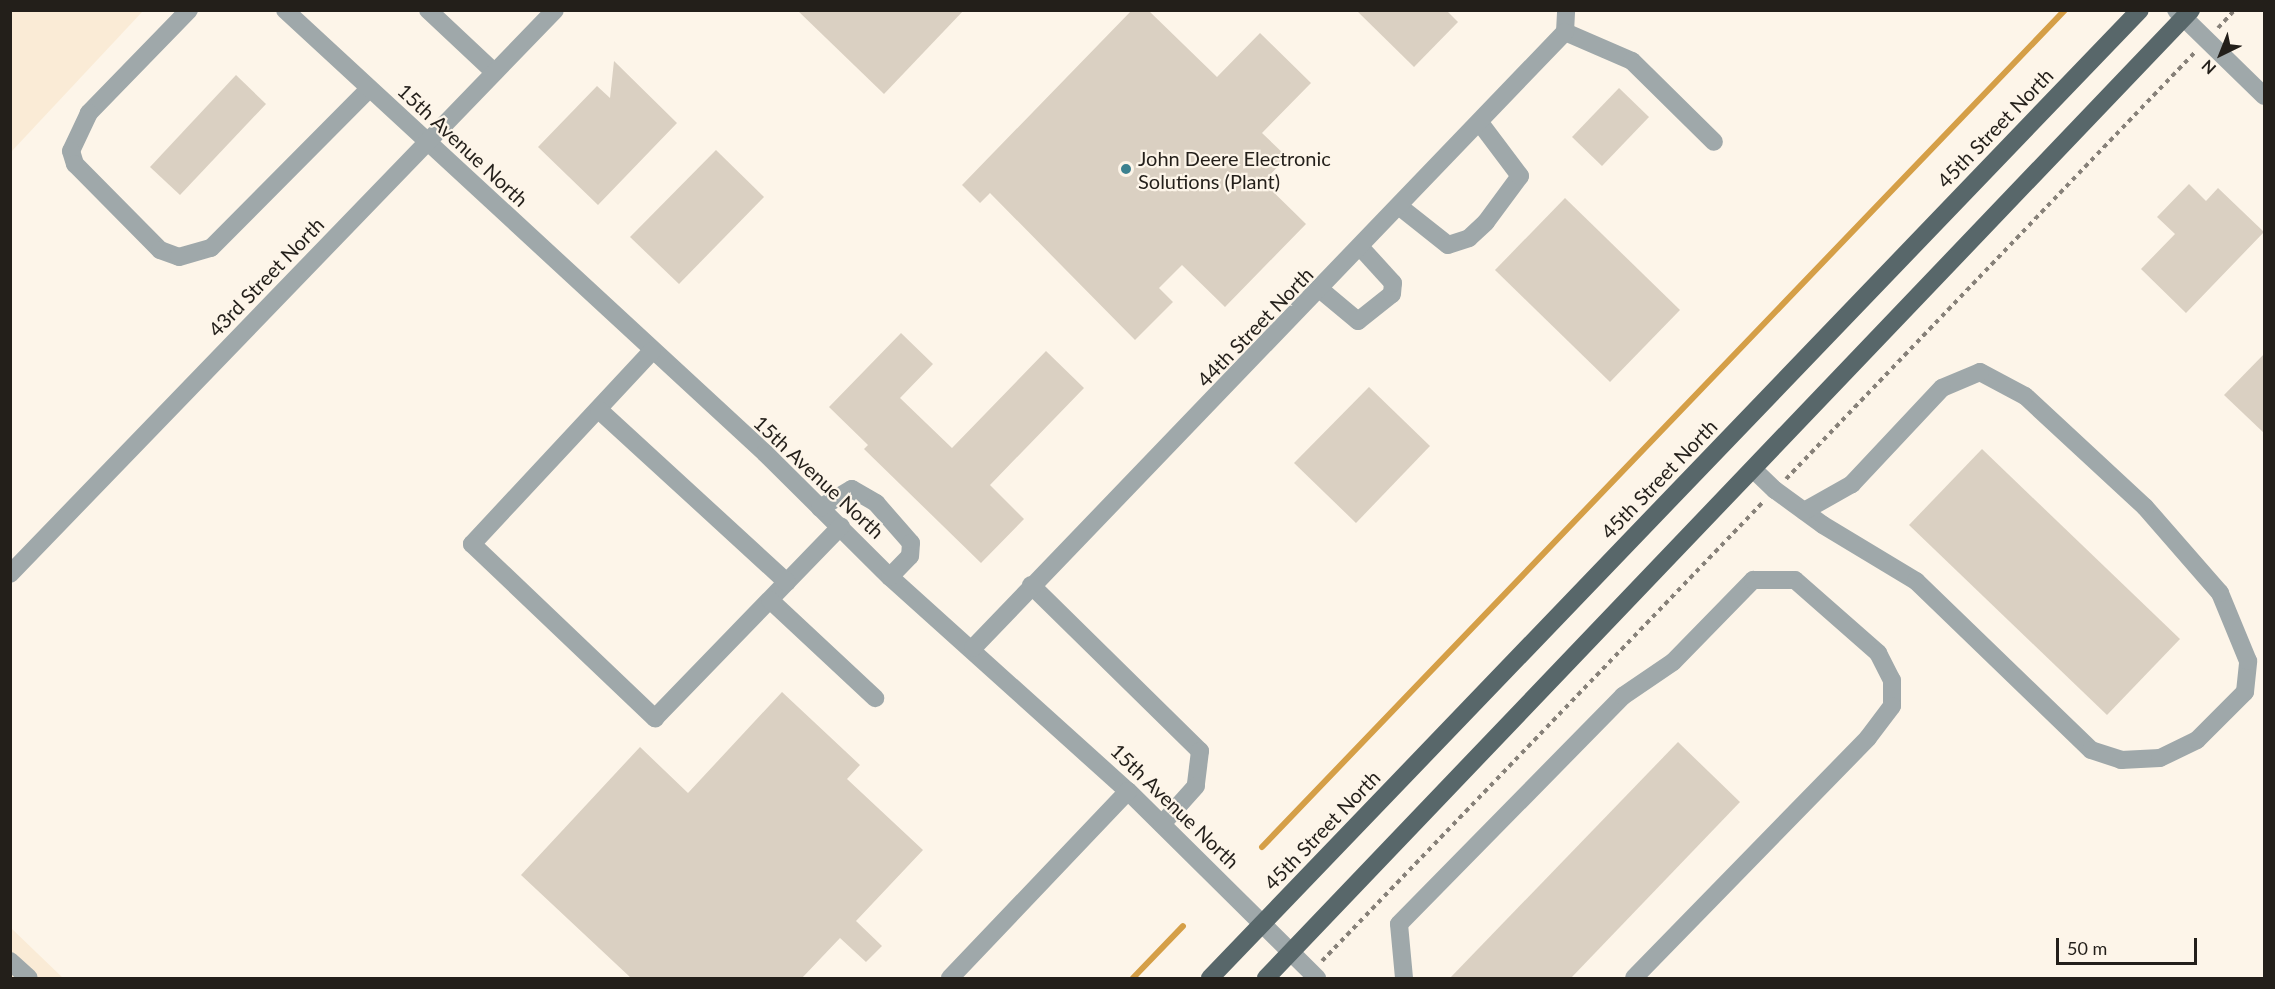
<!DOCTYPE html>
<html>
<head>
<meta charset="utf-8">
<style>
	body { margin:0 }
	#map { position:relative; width:2275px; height:989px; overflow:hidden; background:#fdf5e9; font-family:Lato,sans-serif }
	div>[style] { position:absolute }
	.built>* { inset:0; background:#faebd6 }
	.stream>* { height:6px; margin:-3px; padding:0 3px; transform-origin:3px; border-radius:3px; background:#d59f47 }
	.building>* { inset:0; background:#dad0c2 }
	.path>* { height:4px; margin-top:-2px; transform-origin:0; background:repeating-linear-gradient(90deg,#878179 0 4.5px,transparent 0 9px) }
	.minor>* { height:18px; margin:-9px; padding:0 9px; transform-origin:9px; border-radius:9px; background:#9fa8aa }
	.major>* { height:18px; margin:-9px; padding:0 9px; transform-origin:9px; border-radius:9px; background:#58676a }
	.dots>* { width:16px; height:16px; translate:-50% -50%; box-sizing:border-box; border:3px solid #fdf5e9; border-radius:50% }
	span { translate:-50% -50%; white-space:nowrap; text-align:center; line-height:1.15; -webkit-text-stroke:4.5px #fdf5e9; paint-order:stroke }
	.street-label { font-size:20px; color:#231f1a }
	.poi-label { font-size:20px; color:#231f1a }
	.left { translate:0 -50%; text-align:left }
	.frame { position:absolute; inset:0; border:12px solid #231f1a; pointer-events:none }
	.north { position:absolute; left:2191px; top:24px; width:60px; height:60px; -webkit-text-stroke:4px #fdf5e9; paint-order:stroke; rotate:223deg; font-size:16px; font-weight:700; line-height:24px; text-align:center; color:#231f1a }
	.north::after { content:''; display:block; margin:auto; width:21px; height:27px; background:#231f1a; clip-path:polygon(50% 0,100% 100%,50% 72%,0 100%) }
	.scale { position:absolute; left:2056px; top:938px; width:141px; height:27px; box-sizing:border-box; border:3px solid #231f1a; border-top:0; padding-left:8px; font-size:18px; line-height:21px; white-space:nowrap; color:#231f1a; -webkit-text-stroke:4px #fdf5e9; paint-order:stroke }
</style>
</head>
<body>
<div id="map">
	<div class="built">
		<i style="clip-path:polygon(11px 10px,143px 11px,11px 152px,10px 11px)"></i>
		<i style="clip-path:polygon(11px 928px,63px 978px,11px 978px)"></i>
	</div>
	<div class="stream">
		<i style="left:1262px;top:847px;width:1160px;rotate:-46.19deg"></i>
		<i style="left:1133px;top:978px;width:72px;rotate:-46.1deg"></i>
	</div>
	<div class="building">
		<i style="clip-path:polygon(797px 10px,964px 10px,884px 94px)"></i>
		<i style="clip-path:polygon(1132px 10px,1148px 10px,1217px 77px,1260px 33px,1311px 83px,1262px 133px,1287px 157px,1263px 182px,1306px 224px,1225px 307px,1182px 265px,1159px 288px,1173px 302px,1135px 340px,990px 193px,980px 203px,962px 185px)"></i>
		<i style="clip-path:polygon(1356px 10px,1446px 10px,1458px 22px,1414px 67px)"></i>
		<i style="clip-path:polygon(614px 61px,677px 123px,598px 205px,538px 147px,597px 86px,610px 98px)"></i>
		<i style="clip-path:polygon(236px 75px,266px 104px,180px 195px,150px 167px)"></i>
		<i style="clip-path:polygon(1619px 88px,1649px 117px,1602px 166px,1572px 137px)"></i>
		<i style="clip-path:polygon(716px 150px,764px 197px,679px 284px,630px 237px)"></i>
		<i style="clip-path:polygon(2189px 184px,2206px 201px,2218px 188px,2264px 232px,2186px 313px,2141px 269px,2175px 234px,2157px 217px)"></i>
		<i style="clip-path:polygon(1565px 198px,1680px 310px,1610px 382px,1495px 270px)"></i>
		<i style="clip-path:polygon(901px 333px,933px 364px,900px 398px,952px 448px,1046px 351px,1084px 388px,990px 485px,1024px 519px,981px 563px,864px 449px,868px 445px,829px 407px)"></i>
		<i style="clip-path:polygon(2265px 353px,2265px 434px,2224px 395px)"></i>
		<i style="clip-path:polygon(1369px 387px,1430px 446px,1356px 523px,1294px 463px)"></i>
		<i style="clip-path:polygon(1982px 449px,2180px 639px,2107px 715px,1909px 525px)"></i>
		<i style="clip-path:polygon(782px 692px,860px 765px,847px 779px,923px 850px,856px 921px,882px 946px,866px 962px,840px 938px,802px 978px,631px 978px,521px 875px,640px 747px,688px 793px)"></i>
		<i style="clip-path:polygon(1678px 742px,1740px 802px,1571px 978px,1450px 978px)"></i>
	</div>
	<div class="path">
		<i style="left:2218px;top:28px;width:25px;rotate:-47deg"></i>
		<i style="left:1786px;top:479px;width:593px;rotate:-46.23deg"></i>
		<i style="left:1322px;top:961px;width:638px;rotate:-46.14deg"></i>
	</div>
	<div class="minor">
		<i style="left:189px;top:10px;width:144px;rotate:134.2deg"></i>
		<i style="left:89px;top:113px;width:42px;rotate:115.3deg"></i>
		<i style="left:71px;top:151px;width:14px;rotate:73deg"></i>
		<i style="left:75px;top:164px;width:121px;rotate:45.3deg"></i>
		<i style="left:160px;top:250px;width:20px;rotate:20deg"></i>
		<i style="left:179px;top:257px;width:33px;rotate:-16deg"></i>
		<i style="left:211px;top:248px;width:224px;rotate:-45.2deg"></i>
		<i style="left:285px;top:10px;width:653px;rotate:42.7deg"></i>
		<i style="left:765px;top:453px;width:176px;rotate:44.8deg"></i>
		<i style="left:890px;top:577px;width:320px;rotate:42deg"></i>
		<i style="left:1128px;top:791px;width:266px;rotate:44.7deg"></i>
		<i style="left:428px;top:10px;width:91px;rotate:43.2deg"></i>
		<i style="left:2176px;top:10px;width:123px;rotate:44.3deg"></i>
		<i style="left:1565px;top:32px;width:73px;rotate:23.4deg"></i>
		<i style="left:1632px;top:61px;width:115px;rotate:44.6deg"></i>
		<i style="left:1565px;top:32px;width:22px;rotate:-87deg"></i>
		<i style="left:1400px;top:207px;width:61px;rotate:38.4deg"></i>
		<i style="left:1448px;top:245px;width:22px;rotate:-18deg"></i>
		<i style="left:1469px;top:238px;width:23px;rotate:-43deg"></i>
		<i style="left:1486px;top:222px;width:57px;rotate:-53.5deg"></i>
		<i style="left:1520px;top:176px;width:66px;rotate:-127deg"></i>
		<i style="left:1322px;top:291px;width:47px;rotate:39.8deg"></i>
		<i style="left:1358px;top:321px;width:43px;rotate:-38.5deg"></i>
		<i style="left:1392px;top:294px;width:11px;rotate:-85deg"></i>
		<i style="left:1393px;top:283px;width:47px;rotate:-132.4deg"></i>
		<i style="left:652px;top:351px;width:264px;rotate:133deg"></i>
		<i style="left:472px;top:544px;width:253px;rotate:43.6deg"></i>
		<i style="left:655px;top:718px;width:267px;rotate:-45.9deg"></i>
		<i style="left:599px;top:410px;width:255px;rotate:42.5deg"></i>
		<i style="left:1754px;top:470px;width:29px;rotate:44deg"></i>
		<i style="left:1775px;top:490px;width:59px;rotate:36.1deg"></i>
		<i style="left:1823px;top:525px;width:109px;rotate:31.1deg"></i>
		<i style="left:1916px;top:581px;width:243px;rotate:44deg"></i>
		<i style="left:2091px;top:750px;width:32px;rotate:18deg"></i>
		<i style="left:2121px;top:760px;width:39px;rotate:-3deg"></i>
		<i style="left:2160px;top:758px;width:41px;rotate:-25.9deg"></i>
		<i style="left:2197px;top:740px;width:68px;rotate:-45deg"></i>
		<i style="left:2245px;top:692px;width:31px;rotate:-84deg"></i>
		<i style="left:2248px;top:661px;width:74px;rotate:-112.4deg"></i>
		<i style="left:2220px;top:593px;width:114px;rotate:-131.1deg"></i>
		<i style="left:2145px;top:507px;width:163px;rotate:-137.2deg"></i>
		<i style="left:2025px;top:396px;width:51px;rotate:-151.9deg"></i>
		<i style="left:1980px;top:372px;width:41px;rotate:157.2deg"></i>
		<i style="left:1942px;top:388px;width:132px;rotate:133.2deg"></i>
		<i style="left:1852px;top:484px;width:55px;rotate:150.6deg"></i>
		<i style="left:820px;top:508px;width:37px;rotate:-31deg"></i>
		<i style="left:852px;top:489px;width:28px;rotate:30deg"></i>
		<i style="left:876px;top:503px;width:53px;rotate:48.8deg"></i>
		<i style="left:911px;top:543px;width:13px;rotate:94deg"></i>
		<i style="left:910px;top:556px;width:29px;rotate:134deg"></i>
		<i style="left:10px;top:574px;width:784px;rotate:-45.98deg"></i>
		<i style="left:1031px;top:585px;width:237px;rotate:44.5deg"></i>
		<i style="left:1200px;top:751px;width:35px;rotate:97deg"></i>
		<i style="left:1196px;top:786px;width:51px;rotate:131.8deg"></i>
		<i style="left:770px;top:600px;width:144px;rotate:43deg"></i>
		<i style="left:973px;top:648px;width:854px;rotate:-46.14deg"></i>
		<i style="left:10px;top:961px;width:25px;rotate:42deg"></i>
		<i style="left:950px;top:978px;width:258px;rotate:-46.4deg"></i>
		<i style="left:1404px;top:978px;width:54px;rotate:-95.3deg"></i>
		<i style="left:1399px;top:924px;width:320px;rotate:-45.5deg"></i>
		<i style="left:1623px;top:696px;width:60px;rotate:-34.2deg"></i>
		<i style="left:1673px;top:662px;width:115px;rotate:-45.7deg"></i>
		<i style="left:1753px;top:580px;width:42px"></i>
		<i style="left:1795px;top:580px;width:111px;rotate:41.3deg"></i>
		<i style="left:1878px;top:653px;width:30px;rotate:63deg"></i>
		<i style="left:1892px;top:680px;width:26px;rotate:90deg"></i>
		<i style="left:1892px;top:706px;width:40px;rotate:127deg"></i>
		<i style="left:1868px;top:738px;width:335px;rotate:134.3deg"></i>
	</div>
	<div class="major">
		<i style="left:1210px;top:978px;width:1342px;rotate:-46.15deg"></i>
		<i style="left:1266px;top:978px;width:1339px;rotate:-46.3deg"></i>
	</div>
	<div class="dots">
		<i style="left:1126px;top:169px;background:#3c818f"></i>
	</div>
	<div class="street-label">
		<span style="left:1995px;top:128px;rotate:-46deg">45th Street North</span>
		<span style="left:463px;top:145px;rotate:43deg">15th Avenue North</span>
		<span style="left:266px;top:277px;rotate:-46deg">43rd Street North</span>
		<span style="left:1255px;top:327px;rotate:-46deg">44th Street North</span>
		<span style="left:819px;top:477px;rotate:43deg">15th Avenue North</span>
		<span style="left:1659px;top:479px;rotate:-46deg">45th Street North</span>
		<span style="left:1175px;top:806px;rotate:44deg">15th Avenue North</span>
		<span style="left:1322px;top:830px;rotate:-46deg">45th Street North</span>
	</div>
	<div class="poi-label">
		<span class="left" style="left:1138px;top:170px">John Deere Electronic<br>Solutions (Plant)</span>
	</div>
	<div class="frame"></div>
	<div class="north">N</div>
	<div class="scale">50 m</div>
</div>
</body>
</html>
